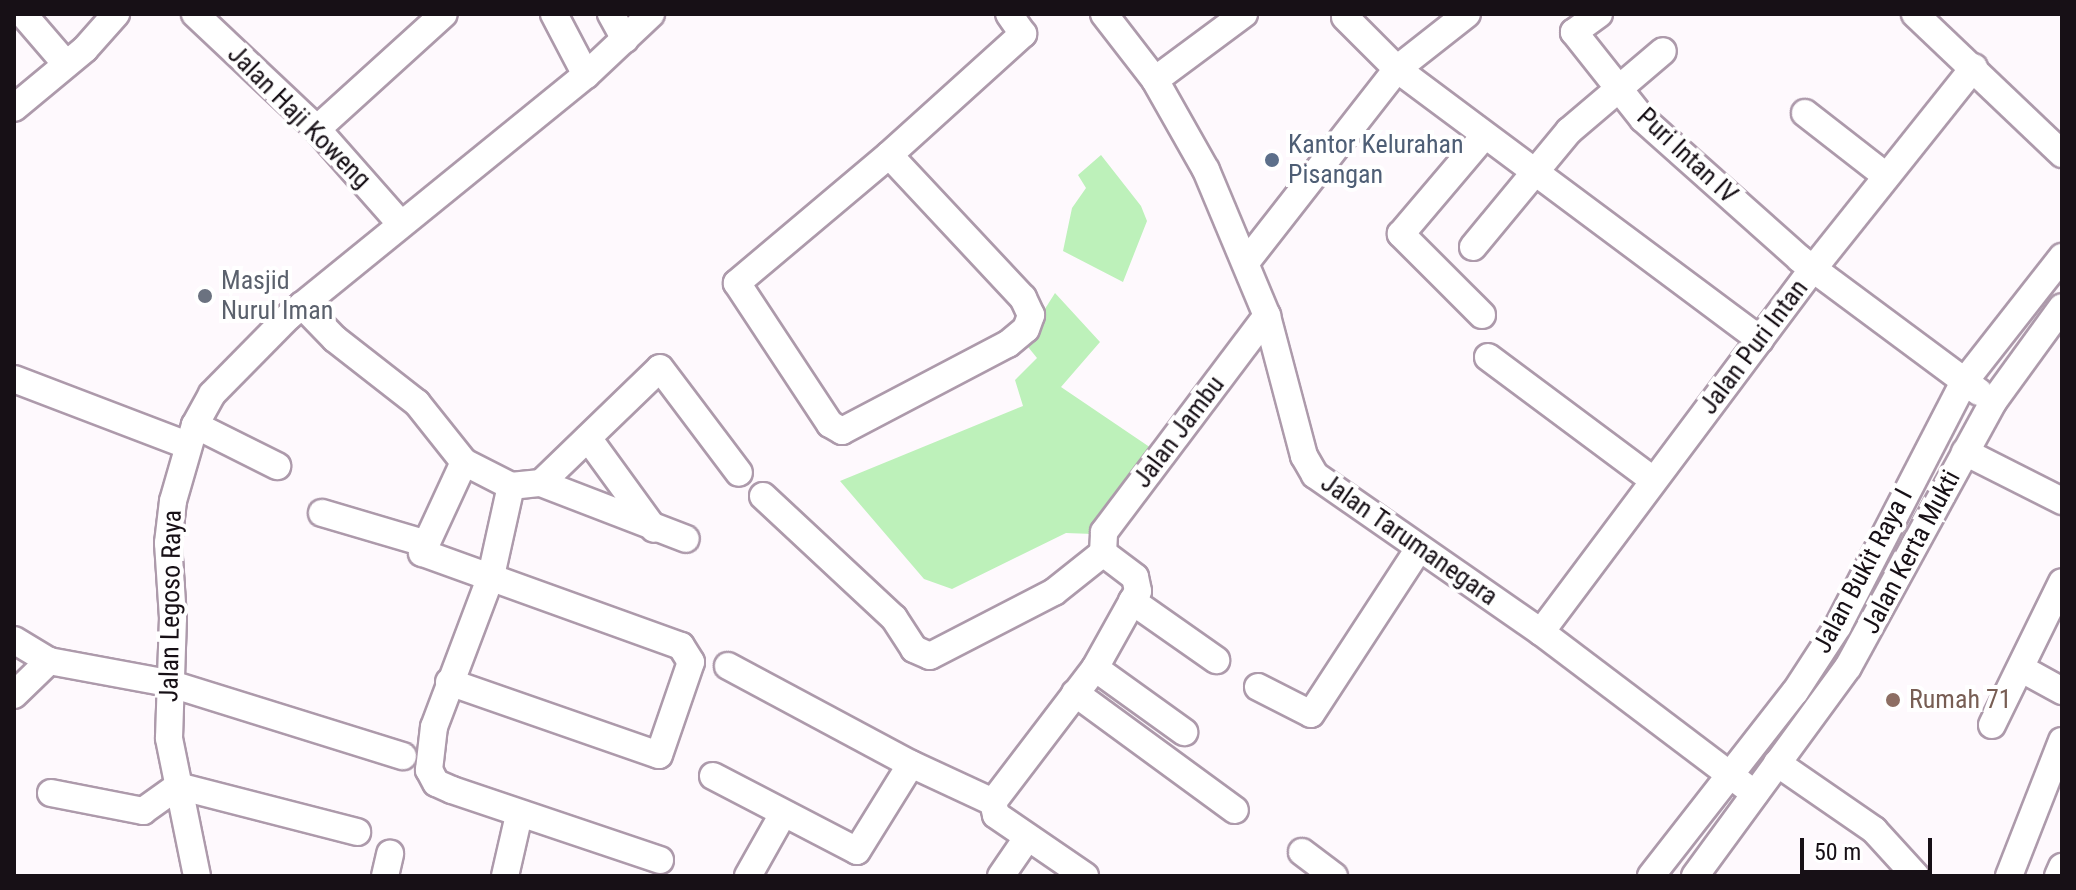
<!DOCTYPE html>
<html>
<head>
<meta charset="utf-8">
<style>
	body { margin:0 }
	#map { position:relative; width:2076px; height:890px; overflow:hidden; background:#fef9fd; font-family:"Roboto Condensed",sans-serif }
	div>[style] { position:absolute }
	.green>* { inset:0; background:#bdf1ba }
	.roads { filter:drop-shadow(2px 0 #ad9aab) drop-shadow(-2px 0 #ad9aab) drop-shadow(0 2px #ad9aab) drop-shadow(0 -2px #ad9aab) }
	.minor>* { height:26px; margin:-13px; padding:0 13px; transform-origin:13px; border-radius:13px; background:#fff }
	.dots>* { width:22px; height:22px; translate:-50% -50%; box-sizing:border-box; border:4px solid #fff; border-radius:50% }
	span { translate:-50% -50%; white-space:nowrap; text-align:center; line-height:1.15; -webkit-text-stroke:8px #fff; paint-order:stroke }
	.street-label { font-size:26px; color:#171016 }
	.service-label { font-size:26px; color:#4e5e75 }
	.left { translate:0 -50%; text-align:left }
	.worship-label { font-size:26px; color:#5b616d }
	.education-label { font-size:26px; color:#785e54 }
	.frame { position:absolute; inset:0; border:16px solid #171016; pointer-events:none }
	.scale { position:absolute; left:1800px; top:838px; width:132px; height:36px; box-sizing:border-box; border:4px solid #171016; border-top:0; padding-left:10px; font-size:24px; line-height:28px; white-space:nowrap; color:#171016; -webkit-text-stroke:6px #fff; paint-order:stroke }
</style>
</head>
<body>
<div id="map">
	<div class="green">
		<i style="clip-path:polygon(1101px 155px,1141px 206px,1147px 221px,1123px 282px,1063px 251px,1072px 208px,1086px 188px,1078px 175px)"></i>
		<i style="clip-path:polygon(1055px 293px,1100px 342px,1061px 387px,1154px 450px,1093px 534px,1066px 533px,952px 589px,924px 579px,840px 481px,1023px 406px,1015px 380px,1037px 358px,1024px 342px)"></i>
	</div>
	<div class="roads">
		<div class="minor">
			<i style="left:23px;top:14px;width:66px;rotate:49.3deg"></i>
			<i style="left:195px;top:14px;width:168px;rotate:43.3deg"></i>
			<i style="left:317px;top:129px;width:125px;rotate:48.6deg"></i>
			<i style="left:554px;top:14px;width:69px;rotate:62.3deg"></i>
			<i style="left:611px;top:14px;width:29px;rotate:61deg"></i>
			<i style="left:1104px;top:14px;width:83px;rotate:52.3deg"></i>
			<i style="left:1155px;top:80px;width:103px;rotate:60.5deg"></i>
			<i style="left:1206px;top:170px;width:158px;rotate:67.3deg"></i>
			<i style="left:1267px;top:316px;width:145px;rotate:75.2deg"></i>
			<i style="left:1304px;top:456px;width:22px;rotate:60deg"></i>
			<i style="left:1315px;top:475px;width:275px;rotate:34.8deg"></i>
			<i style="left:1541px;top:632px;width:268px;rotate:37.1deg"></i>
			<i style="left:1599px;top:14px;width:31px;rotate:144deg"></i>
			<i style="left:1574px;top:32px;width:111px;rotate:51.6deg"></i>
			<i style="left:1643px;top:119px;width:210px;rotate:41.7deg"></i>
			<i style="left:1800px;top:259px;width:223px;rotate:36.6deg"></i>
			<i style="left:1915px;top:14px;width:203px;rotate:43.6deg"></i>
			<i style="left:1345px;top:17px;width:74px;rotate:45deg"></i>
			<i style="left:1397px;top:69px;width:453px;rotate:36.7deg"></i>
			<i style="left:1155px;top:80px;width:111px;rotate:-36.6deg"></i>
			<i style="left:14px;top:108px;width:92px;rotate:-39.7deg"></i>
			<i style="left:85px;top:49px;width:47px;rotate:-48.5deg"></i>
			<i style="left:1805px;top:113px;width:103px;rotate:37.9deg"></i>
			<i style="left:317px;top:129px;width:171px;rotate:-42.2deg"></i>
			<i style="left:889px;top:155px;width:199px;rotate:139.9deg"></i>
			<i style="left:737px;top:283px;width:169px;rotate:56.6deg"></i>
			<i style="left:830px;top:424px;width:14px;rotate:30deg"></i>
			<i style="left:842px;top:431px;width:187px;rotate:-27.7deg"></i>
			<i style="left:1008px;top:344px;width:23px;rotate:-40deg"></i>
			<i style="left:1026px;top:329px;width:15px;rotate:-70deg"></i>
			<i style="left:1031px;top:315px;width:19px;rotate:-115deg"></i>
			<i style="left:1023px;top:298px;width:196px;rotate:-133.1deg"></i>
			<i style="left:889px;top:155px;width:181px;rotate:-42.1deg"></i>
			<i style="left:1023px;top:34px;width:24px;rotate:-125deg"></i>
			<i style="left:1473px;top:247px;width:151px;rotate:-50.4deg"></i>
			<i style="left:1569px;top:131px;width:123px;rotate:-40.4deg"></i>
			<i style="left:1247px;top:261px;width:244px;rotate:-52deg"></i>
			<i style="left:1397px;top:69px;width:89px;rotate:-38.2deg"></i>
			<i style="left:302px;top:305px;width:47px;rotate:45.9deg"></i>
			<i style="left:335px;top:339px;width:104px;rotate:38deg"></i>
			<i style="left:417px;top:403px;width:75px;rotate:51.5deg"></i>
			<i style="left:464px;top:462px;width:53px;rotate:27.1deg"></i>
			<i style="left:1482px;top:315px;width:115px;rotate:-135deg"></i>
			<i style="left:1401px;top:234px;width:128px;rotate:-49.7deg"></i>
			<i style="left:1488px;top:357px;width:206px;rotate:36.7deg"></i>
			<i style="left:14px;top:379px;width:185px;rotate:20.9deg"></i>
			<i style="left:195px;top:425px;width:92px;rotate:26.6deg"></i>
			<i style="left:588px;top:438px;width:112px;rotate:54deg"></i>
			<i style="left:1965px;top:452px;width:109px;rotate:26.8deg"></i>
			<i style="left:541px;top:483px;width:165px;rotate:-44deg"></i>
			<i style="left:660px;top:368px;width:131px;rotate:53deg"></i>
			<i style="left:763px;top:496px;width:179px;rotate:43deg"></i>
			<i style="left:894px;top:618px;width:37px;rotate:57deg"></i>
			<i style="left:914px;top:649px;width:17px;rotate:24deg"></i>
			<i style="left:930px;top:656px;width:140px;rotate:-27.3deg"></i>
			<i style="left:1054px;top:592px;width:63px;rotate:-38.5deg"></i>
			<i style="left:322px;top:513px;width:106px;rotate:16.4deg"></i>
			<i style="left:1103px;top:553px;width:21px;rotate:-87deg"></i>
			<i style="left:1104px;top:532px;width:271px;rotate:-53deg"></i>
			<i style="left:1132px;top:601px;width:103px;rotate:35.1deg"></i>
			<i style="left:1541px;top:632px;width:454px;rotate:-53.2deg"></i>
			<i style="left:1813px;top:269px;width:258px;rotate:-51.4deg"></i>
			<i style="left:14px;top:640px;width:41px;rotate:31deg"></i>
			<i style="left:728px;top:666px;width:208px;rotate:28.2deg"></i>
			<i style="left:911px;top:764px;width:90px;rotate:24.9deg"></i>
			<i style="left:1095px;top:668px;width:110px;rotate:35.7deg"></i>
			<i style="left:2022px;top:669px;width:46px;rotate:28.8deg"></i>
			<i style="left:449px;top:682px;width:222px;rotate:19.2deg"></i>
			<i style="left:659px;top:755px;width:98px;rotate:-71deg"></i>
			<i style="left:691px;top:662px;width:19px;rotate:-122deg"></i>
			<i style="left:681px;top:646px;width:275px;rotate:-160.2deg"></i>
			<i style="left:422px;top:553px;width:100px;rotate:-65.2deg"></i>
			<i style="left:1258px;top:687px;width:59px;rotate:27deg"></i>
			<i style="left:1311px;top:714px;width:196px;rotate:-56.9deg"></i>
			<i style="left:1075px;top:693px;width:198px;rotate:36.2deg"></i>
			<i style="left:14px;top:695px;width:49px;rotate:-44.2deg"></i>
			<i style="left:49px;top:661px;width:121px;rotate:10.5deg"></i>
			<i style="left:168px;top:683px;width:246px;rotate:17.3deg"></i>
			<i style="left:1992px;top:725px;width:159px;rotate:-63.9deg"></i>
			<i style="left:1777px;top:763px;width:118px;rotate:34.6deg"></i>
			<i style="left:1874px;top:830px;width:62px;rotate:47.6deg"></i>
			<i style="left:713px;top:776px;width:162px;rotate:27.5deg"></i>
			<i style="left:857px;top:851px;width:102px;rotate:-58.2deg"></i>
			<i style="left:51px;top:793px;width:94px;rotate:11.1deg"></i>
			<i style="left:143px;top:811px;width:43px;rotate:-35.5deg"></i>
			<i style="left:178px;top:786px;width:185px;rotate:14.4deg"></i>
			<i style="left:993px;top:802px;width:168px;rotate:-52.7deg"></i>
			<i style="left:1095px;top:668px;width:88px;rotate:-60.8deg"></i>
			<i style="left:1138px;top:591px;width:14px;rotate:-102deg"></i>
			<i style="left:1135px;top:577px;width:40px;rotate:-143deg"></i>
			<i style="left:993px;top:802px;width:13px;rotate:77deg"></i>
			<i style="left:996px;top:815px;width:108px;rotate:34.4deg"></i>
			<i style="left:1302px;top:852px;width:40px;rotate:37deg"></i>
			<i style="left:660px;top:860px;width:219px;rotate:-161.4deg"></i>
			<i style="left:452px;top:790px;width:17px;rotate:-156deg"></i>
			<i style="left:436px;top:783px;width:15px;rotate:-118deg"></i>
			<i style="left:429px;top:770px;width:43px;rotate:-83.4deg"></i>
			<i style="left:434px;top:727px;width:161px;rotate:-69.3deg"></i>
			<i style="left:491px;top:576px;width:92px;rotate:-77.5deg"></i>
			<i style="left:511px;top:486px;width:30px;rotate:-6deg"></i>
			<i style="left:541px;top:483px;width:155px;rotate:21.1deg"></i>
			<i style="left:197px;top:876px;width:141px;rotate:-101.5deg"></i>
			<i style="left:169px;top:738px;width:120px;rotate:-88.1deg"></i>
			<i style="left:173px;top:618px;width:75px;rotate:-93.8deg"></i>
			<i style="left:168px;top:543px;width:42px;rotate:-83.2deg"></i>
			<i style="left:173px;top:501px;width:79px;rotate:-73.9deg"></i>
			<i style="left:195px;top:425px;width:35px;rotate:-61deg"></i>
			<i style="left:212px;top:394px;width:108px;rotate:-45.4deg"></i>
			<i style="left:288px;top:317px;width:384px;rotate:-39.1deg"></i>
			<i style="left:586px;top:75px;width:89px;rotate:-43.2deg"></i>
			<i style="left:385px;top:876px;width:23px;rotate:-77deg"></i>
			<i style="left:505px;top:876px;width:63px;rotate:-77.1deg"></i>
			<i style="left:748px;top:876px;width:71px;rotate:-60.6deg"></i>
			<i style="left:1001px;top:876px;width:46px;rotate:-55.6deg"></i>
			<i style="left:1651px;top:876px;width:234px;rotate:-52deg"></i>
			<i style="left:1795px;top:692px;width:79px;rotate:-56.9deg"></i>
			<i style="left:1838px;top:626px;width:275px;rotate:-62.7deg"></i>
			<i style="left:1964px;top:382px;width:159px;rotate:-51.9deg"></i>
			<i style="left:1695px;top:876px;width:259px;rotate:-53.8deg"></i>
			<i style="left:1848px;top:667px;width:302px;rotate:-61.3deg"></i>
			<i style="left:1993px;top:402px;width:117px;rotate:-54deg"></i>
			<i style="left:2009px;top:876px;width:145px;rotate:-68.6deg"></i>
			<i style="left:2058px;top:876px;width:10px;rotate:-66deg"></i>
		</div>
	</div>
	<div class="dots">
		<i style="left:1272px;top:160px;background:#5c6f8a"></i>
		<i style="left:205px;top:296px;background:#6b7280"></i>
		<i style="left:1893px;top:700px;background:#8d6e63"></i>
	</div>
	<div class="street-label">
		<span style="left:299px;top:117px;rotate:45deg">Jalan Haji Koweng</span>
		<span style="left:1687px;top:156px;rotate:43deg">Puri Intan IV</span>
		<span style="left:1754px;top:347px;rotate:-53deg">Jalan Puri Intan</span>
		<span style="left:1179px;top:432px;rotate:-53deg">Jalan Jambu</span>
		<span style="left:1409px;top:540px;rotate:35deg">Jalan Tarumanegara</span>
		<span style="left:1911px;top:552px;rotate:-62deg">Jalan Kerta Mukti</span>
		<span style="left:1863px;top:571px;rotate:-62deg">Jalan Bukit Raya I</span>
		<span style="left:171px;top:606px;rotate:-89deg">Jalan Legoso Raya</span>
	</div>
	<div class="service-label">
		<span class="left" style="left:1288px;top:160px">Kantor Kelurahan<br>Pisangan</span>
	</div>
	<div class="worship-label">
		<span class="left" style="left:221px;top:296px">Masjid<br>Nurul Iman</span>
	</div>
	<div class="education-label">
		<span class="left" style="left:1909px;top:700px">Rumah 71</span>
	</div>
	<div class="frame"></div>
	<div class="scale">50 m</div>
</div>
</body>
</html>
